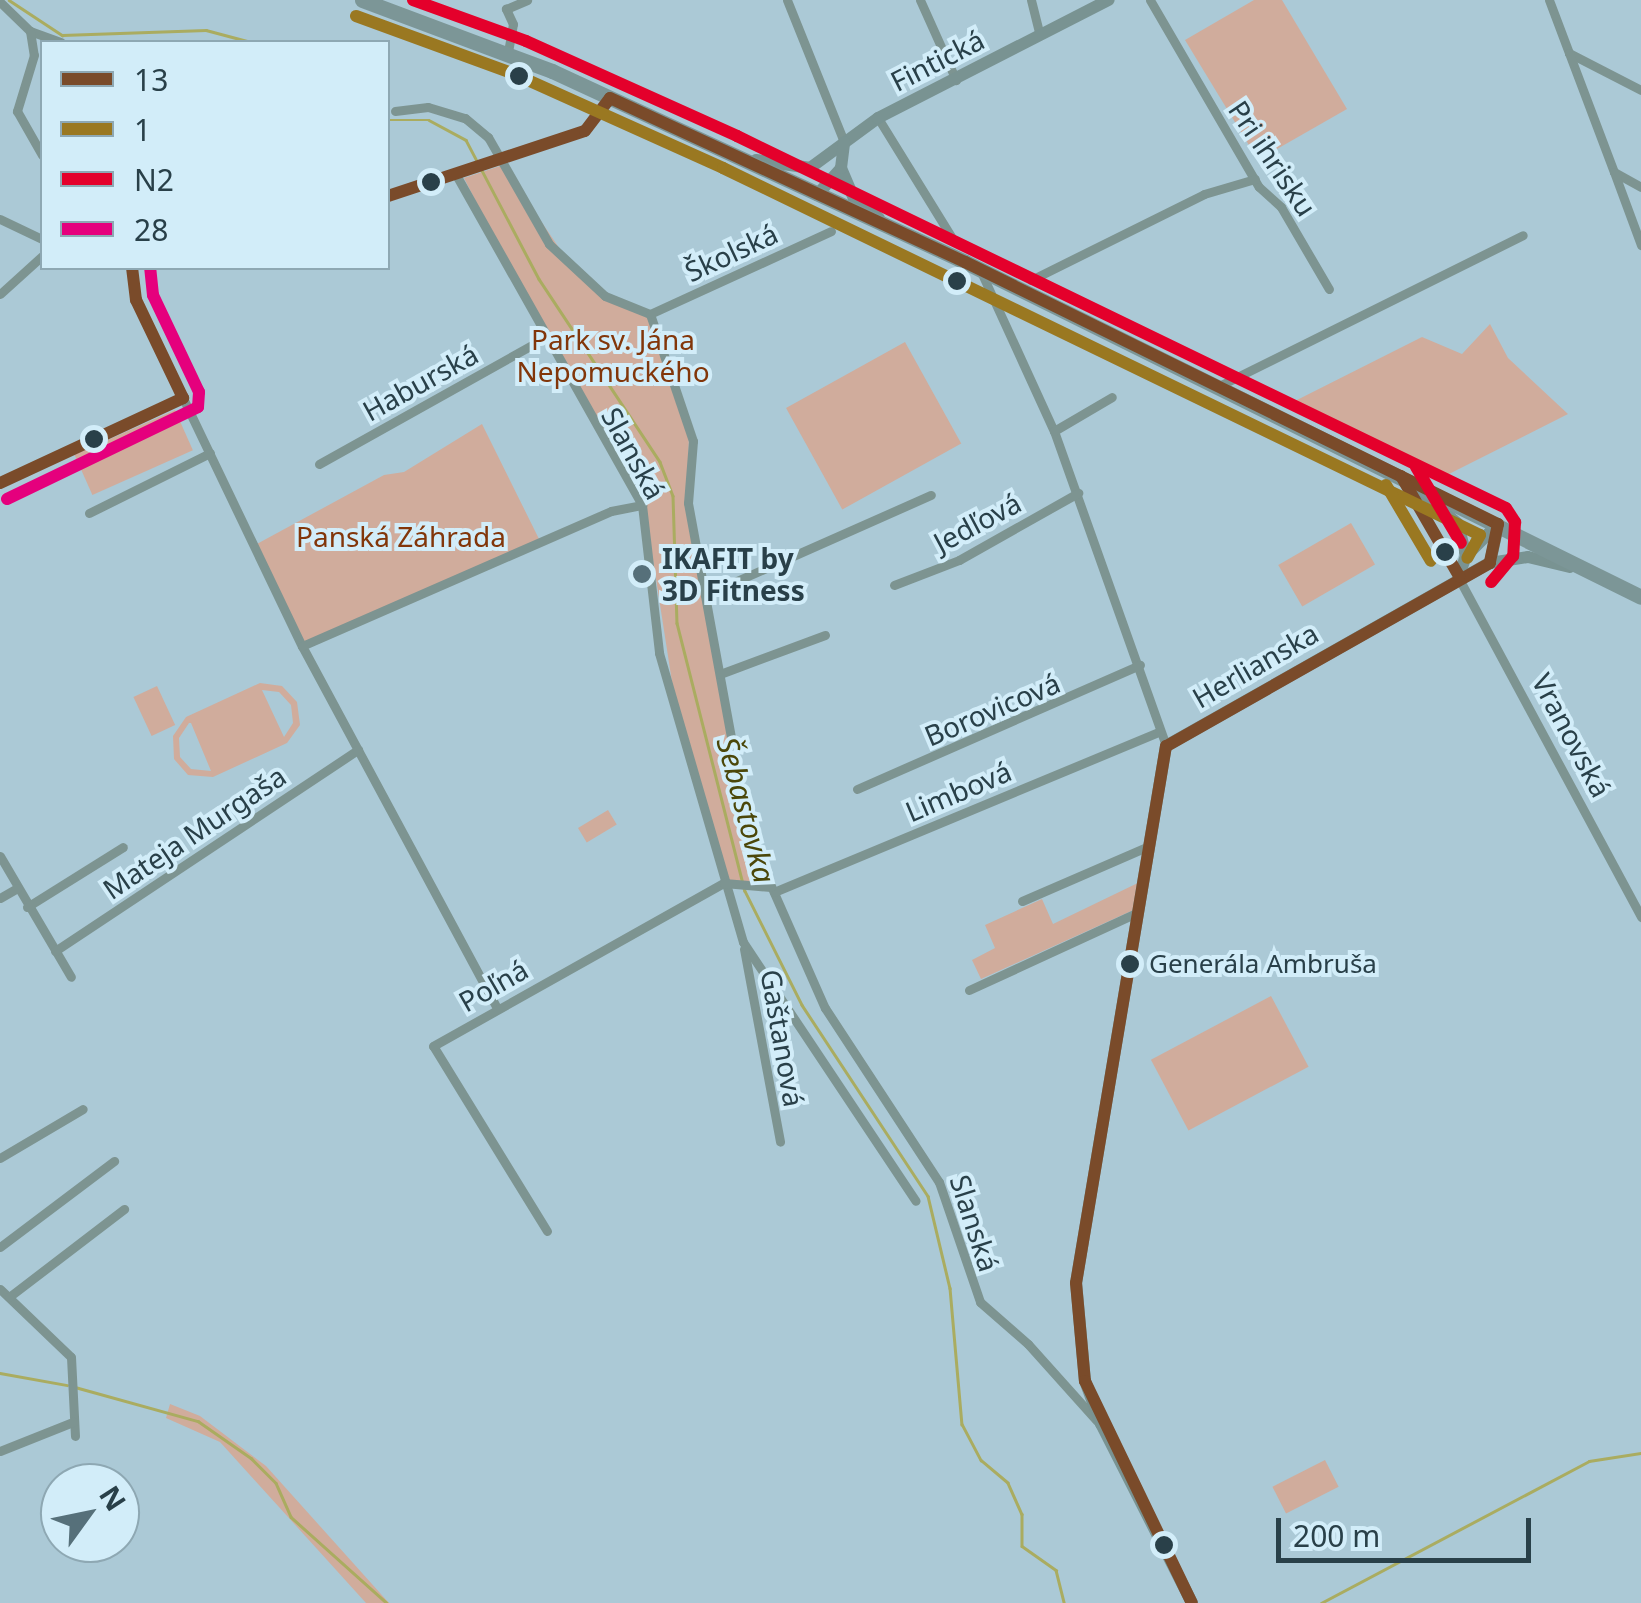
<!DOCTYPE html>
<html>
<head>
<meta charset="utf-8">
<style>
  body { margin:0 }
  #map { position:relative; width:1641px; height:1603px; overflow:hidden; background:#abc9d6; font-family:"Noto Sans",sans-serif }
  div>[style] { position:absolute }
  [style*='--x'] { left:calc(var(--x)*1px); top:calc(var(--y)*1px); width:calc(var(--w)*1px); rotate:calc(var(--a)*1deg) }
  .green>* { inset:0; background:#d0ac9c; transform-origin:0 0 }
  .stream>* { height:2.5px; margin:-1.25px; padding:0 1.25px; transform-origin:1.25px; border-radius:1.25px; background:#aaac60 }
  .street>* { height:9px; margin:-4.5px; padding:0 4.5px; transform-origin:4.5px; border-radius:4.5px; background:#7d9491 }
  .secondary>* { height:12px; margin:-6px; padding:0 6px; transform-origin:6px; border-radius:6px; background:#799392 }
  .primary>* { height:15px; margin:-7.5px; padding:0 7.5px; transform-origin:7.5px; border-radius:7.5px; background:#7c9697 }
  .bus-1>* { height:12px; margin:-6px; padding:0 6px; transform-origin:6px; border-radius:6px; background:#7a4b2a }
  .bus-2>* { height:12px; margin:-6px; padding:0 6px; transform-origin:6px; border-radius:6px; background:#9a7821 }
  .bus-3>* { height:12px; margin:-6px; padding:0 6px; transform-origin:6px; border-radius:6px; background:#e4002b }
  .bus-4>* { height:12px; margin:-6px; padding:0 6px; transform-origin:6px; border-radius:6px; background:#e5007d }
  .dots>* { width:28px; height:28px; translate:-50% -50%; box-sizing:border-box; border:5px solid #d2edf9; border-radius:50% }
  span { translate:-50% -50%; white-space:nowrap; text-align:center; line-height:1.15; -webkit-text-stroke:8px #d2edf9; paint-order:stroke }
  .bus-label { font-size:26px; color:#294049 }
  .left { translate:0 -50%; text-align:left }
  .street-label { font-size:28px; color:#294049 }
  .park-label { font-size:28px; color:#82360a }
  .poi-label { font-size:28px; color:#294049; font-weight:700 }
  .water-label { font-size:30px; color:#4b4709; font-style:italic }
  .legend { position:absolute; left:40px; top:40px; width:350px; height:230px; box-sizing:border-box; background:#d2edf9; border:2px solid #8ea8b3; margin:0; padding:12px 18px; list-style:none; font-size:30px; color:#294049 }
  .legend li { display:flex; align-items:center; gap:20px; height:50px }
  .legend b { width:50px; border:2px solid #8ea8b3 }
  .north { position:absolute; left:40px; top:1463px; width:100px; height:100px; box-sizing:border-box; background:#d2edf9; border:2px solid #8ea8b3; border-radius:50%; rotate:57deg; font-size:28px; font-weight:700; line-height:40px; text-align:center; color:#294049 }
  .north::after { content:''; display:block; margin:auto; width:35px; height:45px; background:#56707a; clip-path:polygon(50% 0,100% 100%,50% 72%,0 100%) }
  .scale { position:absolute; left:1276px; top:1518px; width:255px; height:45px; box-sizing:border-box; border:5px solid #294049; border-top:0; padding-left:12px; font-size:30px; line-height:35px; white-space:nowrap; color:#294049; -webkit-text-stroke:8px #d2edf9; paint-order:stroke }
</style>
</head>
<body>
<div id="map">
  <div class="green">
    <i style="clip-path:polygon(1254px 0,1282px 0,1347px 109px,1258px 160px,1185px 40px)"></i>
    <i style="clip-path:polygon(503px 165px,574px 270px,601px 292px,654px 314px,689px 423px,688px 503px,742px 794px,770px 885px,727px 884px,679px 727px,645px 508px,546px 341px,464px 178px)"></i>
    <i style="clip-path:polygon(1490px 324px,1508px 358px,1568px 414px,1439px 479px,1289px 404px,1422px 337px,1462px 354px)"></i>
    <i style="left:905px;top:342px;width:116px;height:136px;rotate:61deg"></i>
    <i style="left:175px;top:410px;width:44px;height:110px;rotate:66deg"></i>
    <i style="clip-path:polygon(482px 424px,541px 543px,302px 646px,255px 545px,384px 475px,404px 472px)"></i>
    <i style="left:1351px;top:523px;width:48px;height:84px;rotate:60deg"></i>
    <i style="clip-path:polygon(evenodd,260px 683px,282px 686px,297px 702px,300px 725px,287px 743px,213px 777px,188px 775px,174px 759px,173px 736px,186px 717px,260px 683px,262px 690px,279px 692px,291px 705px,293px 723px,284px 737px,262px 690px,260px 683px,189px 723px,191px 723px,211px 771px,191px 769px,180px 757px,179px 738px,189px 723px)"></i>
    <i style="left:157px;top:686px;width:43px;height:26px;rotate:65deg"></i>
    <i style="left:608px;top:810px;width:17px;height:35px;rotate:59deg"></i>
    <i style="clip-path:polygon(1144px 880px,1140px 907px,981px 979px,972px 960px,995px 948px,985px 925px,1042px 899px,1053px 924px)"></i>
    <i style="left:1271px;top:996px;width:80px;height:136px;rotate:62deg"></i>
    <i style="clip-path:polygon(170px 1404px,200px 1416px,266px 1466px,389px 1603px,366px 1603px,220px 1442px,166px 1418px)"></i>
    <i style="left:1325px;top:1460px;width:30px;height:59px;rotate:63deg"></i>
  </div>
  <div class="stream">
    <i style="--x:9;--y:0;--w:64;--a:33.4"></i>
    <i style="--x:62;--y:35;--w:144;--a:-2"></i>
    <i style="--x:206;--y:30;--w:47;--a:14.9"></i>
    <i style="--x:388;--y:120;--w:41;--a:0"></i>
    <i style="--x:429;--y:120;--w:42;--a:28.4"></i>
    <i style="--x:466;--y:140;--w:157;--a:62.3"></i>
    <i style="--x:539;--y:279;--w:219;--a:56.5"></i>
    <i style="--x:660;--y:462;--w:36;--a:69"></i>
    <i style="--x:673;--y:496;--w:127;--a:88.2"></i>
    <i style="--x:677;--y:623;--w:276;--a:75.8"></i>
    <i style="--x:745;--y:891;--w:127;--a:63.4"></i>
    <i style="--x:802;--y:1005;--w:229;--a:56.6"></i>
    <i style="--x:928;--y:1196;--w:95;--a:76.6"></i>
    <i style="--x:950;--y:1288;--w:137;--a:85"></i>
    <i style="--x:962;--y:1424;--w:41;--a:62.2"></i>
    <i style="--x:981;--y:1460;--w:35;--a:40"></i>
    <i style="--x:1008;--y:1483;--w:34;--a:66"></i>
    <i style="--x:1022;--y:1514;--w:32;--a:90"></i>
    <i style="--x:1022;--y:1546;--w:42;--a:35.2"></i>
    <i style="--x:1056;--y:1570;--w:34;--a:76"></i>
    <i style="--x:0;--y:1373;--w:68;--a:10.2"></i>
    <i style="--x:75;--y:1387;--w:128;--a:15.5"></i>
    <i style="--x:198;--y:1421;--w:65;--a:34.9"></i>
    <i style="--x:251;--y:1458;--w:35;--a:45"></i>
    <i style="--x:276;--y:1483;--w:37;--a:66"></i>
    <i style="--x:291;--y:1517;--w:129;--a:41.9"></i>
    <i style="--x:1321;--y:1603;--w:303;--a:-27.9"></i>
    <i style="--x:1589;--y:1461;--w:53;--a:-8.7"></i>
  </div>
  <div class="street">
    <i style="--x:787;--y:0;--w:153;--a:68.1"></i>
    <i style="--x:920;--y:0;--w:88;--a:65.8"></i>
    <i style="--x:1031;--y:0;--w:36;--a:76"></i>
    <i style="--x:1150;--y:0;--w:216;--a:59.8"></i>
    <i style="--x:1259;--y:187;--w:30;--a:42"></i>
    <i style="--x:1281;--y:207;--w:95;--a:59.7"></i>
    <i style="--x:1549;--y:0;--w:57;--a:69.3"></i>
    <i style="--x:1569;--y:53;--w:81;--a:27.2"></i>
    <i style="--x:0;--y:2;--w:42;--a:44"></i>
    <i style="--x:30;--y:31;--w:33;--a:20"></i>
    <i style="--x:30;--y:31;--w:24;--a:81"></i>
    <i style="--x:34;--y:55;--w:59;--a:106.9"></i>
    <i style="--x:17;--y:111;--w:51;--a:60.4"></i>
    <i style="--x:508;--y:52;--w:28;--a:-80"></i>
    <i style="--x:513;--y:24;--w:17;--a:-115"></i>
    <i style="--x:506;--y:9;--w:23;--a:-23"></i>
    <i style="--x:1569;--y:53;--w:127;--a:69.3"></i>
    <i style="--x:1614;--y:172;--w:31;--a:29"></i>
    <i style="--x:395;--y:111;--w:33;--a:-7"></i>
    <i style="--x:428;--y:107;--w:39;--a:17"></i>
    <i style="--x:465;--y:118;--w:30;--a:40"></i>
    <i style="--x:488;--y:137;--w:123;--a:60.3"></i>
    <i style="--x:549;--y:244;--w:76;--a:42.9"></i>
    <i style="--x:605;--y:296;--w:48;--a:21.8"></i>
    <i style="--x:650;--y:314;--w:134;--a:71.3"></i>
    <i style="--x:693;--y:441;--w:62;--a:94.6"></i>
    <i style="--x:688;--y:503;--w:339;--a:79.6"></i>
    <i style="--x:749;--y:836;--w:188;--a:66.2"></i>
    <i style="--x:825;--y:1008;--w:208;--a:56.8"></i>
    <i style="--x:939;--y:1182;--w:127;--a:71.1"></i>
    <i style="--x:980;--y:1302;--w:64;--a:41.2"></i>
    <i style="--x:1028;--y:1344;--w:103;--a:48.1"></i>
    <i style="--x:878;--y:118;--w:139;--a:58.3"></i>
    <i style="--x:491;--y:161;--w:99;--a:-17.7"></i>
    <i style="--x:585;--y:131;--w:41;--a:-52.9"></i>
    <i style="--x:1614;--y:172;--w:78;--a:69.7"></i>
    <i style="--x:455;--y:173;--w:381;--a:60.6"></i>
    <i style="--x:642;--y:505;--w:149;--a:83.4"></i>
    <i style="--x:659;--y:653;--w:301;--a:73.8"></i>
    <i style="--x:743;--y:942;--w:311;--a:56.3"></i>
    <i style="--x:388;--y:196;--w:87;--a:-18.9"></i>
    <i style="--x:0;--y:219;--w:47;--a:25.5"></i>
    <i style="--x:132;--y:268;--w:32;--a:83"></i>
    <i style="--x:136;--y:300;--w:384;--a:64.4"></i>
    <i style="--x:302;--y:646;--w:411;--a:61.7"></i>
    <i style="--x:982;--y:274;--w:173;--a:65.4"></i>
    <i style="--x:1054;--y:431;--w:334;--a:70.4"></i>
    <i style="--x:1031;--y:280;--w:193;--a:-26.4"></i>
    <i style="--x:1204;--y:194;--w:53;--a:-16.4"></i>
    <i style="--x:0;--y:294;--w:57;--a:-42.1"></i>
    <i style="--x:650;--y:314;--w:199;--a:-24.6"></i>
    <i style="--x:1219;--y:386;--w:339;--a:-26.4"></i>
    <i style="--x:1054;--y:431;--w:67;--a:-30.4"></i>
    <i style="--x:319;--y:464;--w:257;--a:-29.2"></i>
    <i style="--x:0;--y:483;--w:202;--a:-24.9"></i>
    <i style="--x:1408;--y:484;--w:492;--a:61.7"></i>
    <i style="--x:89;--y:513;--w:135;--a:-26.4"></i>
    <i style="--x:894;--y:585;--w:70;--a:-21"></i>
    <i style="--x:959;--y:560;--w:137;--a:-29.4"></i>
    <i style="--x:705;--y:595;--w:247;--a:-23.9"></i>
    <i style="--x:302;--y:646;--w:337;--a:-23.6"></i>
    <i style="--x:611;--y:511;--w:32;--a:-11"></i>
    <i style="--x:720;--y:674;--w:112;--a:-20.4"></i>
    <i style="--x:857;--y:789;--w:309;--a:-23.7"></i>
    <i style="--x:0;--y:856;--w:140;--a:59.6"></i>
    <i style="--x:774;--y:892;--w:418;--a:-22.6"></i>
    <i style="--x:0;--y:898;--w:20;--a:-30"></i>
    <i style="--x:1022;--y:901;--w:136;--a:-23.4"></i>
    <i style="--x:27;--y:907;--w:113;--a:-32"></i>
    <i style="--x:744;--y:949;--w:196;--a:79.4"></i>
    <i style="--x:55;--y:951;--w:364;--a:-33.6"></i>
    <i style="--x:969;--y:990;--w:182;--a:-24.7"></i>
    <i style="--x:0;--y:1158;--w:96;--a:-30.6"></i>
    <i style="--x:547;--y:1231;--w:217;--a:-121.6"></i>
    <i style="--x:433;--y:1046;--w:334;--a:-29.3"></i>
    <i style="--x:724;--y:883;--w:47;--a:4.9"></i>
    <i style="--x:0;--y:1247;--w:143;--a:-37"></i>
    <i style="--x:0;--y:1289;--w:98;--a:43.8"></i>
    <i style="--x:71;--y:1357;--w:79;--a:87.1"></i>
    <i style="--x:9;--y:1297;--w:145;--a:-37.4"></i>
    <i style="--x:0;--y:1451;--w:79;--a:-21.7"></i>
  </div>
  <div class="secondary">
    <i style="--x:756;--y:160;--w:55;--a:8.4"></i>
    <i style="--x:810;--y:168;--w:84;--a:-36.3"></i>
    <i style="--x:878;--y:118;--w:259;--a:-27.1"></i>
    <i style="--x:841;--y:168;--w:33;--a:67"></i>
    <i style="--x:854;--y:198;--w:32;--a:39"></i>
    <i style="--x:817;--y:195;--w:36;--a:-48"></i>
    <i style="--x:841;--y:168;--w:26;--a:-83"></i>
    <i style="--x:1425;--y:495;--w:44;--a:41.3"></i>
    <i style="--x:1458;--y:524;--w:33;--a:76"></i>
    <i style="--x:1490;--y:563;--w:38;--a:-9"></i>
    <i style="--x:1528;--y:557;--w:43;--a:13.4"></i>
    <i style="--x:1459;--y:576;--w:21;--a:-71"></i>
    <i style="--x:1466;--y:556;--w:45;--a:-45"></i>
    <i style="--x:1192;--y:1603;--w:201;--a:-116.9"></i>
    <i style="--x:1101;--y:1424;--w:46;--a:-110.4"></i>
    <i style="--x:1085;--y:1381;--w:98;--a:-95.2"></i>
    <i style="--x:1076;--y:1283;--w:544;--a:-80.49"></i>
    <i style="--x:1166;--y:746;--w:372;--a:-29.5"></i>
    <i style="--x:1490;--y:563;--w:40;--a:-78"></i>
  </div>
  <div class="primary">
    <i style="--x:362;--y:0;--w:203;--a:20.5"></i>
    <i style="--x:552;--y:71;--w:455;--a:24.8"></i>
    <i style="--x:965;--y:262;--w:754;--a:26.36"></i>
  </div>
  <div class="bus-1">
    <i style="--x:610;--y:98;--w:391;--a:24.8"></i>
    <i style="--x:965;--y:262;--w:594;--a:26.18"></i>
    <i style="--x:1498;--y:524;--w:40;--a:102"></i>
    <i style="--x:1490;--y:563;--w:372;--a:150.5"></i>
    <i style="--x:1166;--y:746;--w:544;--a:99.51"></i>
    <i style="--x:1076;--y:1283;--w:98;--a:84.8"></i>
    <i style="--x:1085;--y:1381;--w:246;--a:64.3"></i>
    <i style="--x:388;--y:196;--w:207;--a:-18.3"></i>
    <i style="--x:585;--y:131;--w:41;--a:-52.9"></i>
    <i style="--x:1401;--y:476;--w:116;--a:59.9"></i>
    <i style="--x:0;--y:483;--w:202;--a:-24.9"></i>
    <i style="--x:183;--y:398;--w:109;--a:-115.6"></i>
    <i style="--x:136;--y:300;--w:32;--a:-97"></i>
  </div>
  <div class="bus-2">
    <i style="--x:356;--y:16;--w:166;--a:20.1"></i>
    <i style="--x:512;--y:73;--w:231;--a:24.2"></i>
    <i style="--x:723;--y:168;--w:841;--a:25.86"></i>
    <i style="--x:1480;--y:535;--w:26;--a:119"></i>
    <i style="--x:1386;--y:485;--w:88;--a:59.4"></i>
  </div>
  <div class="bus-3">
    <i style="--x:413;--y:0;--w:120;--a:19.9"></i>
    <i style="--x:526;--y:41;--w:231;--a:24.2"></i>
    <i style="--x:737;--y:136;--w:854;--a:25.82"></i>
    <i style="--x:1506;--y:508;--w:17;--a:57"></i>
    <i style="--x:1515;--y:522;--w:34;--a:93"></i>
    <i style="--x:1513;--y:556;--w:34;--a:130"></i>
    <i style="--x:1416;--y:467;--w:88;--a:59.4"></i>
  </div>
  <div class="bus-4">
    <i style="--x:7;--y:499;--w:212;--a:-25.7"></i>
    <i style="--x:198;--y:407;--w:15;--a:-86"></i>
    <i style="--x:199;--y:392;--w:107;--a:-115.4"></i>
    <i style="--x:153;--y:295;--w:27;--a:-96"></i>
  </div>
  <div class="dots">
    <i style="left:519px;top:76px;background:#294049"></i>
    <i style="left:431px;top:182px;background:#294049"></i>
    <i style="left:957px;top:281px;background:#294049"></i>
    <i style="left:94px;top:439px;background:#294049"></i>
    <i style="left:1445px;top:552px;background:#294049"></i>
    <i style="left:642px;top:574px;background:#56707a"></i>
    <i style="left:1130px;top:964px;background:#294049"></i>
    <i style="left:1164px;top:1545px;background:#294049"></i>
  </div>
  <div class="bus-label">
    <span class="left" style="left:1149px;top:964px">Generála Ambruša</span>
  </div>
  <div class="street-label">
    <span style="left:937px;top:60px;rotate:-27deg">Fintická</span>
    <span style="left:1273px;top:158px;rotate:56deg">Pri ihrisku</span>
    <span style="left:731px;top:252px;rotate:-25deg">Školská</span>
    <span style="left:420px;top:382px;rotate:-29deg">Haburská</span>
    <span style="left:634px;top:453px;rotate:61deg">Slanská</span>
    <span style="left:977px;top:522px;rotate:-28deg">Jedľová</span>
    <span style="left:1255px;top:665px;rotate:-30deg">Herlianska</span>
    <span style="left:992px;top:709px;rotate:-23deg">Borovicová</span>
    <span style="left:1572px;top:735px;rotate:62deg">Vranovská</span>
    <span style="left:958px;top:791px;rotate:-23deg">Limbová</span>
    <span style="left:194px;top:832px;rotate:-34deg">Mateja Murgaša</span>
    <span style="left:493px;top:985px;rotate:-30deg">Poľná</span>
    <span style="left:783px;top:1038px;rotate:80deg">Gaštanová</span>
    <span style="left:975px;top:1223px;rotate:72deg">Slanská</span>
  </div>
  <div class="park-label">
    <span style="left:613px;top:355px">Park sv. Jána<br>Nepomuckého</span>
    <span style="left:401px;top:536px">Panská Záhrada</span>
  </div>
  <div class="poi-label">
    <span class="left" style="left:662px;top:574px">IKAFIT by<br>3D Fitness</span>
  </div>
  <div class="water-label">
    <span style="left:746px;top:810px;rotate:75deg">Šebastovka</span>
  </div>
  <ul class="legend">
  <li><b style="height:12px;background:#7a4b2a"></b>13</li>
  <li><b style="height:12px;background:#9a7821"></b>1</li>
  <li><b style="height:12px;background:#e4002b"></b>N2</li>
  <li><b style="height:12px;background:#e5007d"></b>28</li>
  </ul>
  <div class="north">N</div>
  <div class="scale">200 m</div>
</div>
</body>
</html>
